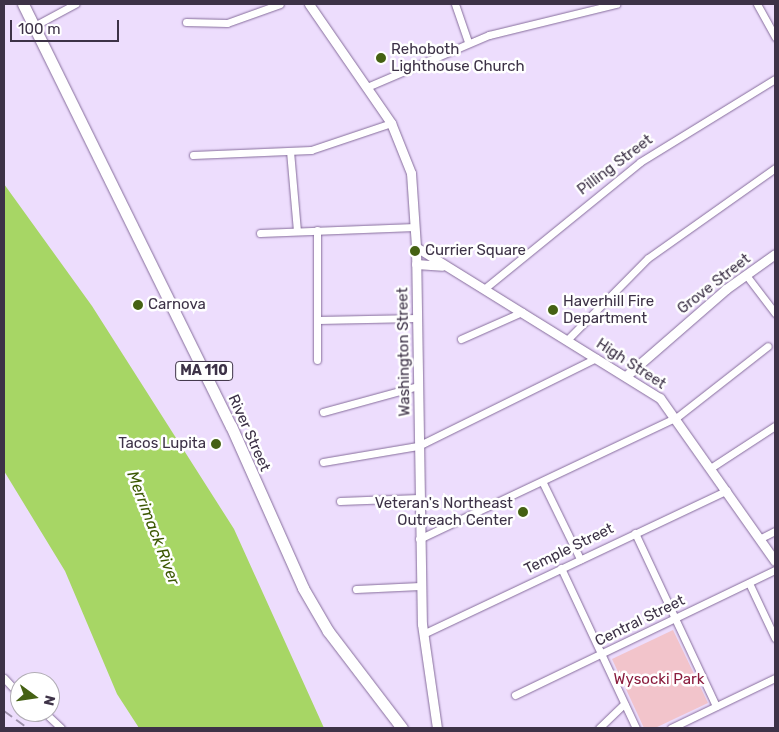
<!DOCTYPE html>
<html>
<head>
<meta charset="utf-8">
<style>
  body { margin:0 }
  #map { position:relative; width:779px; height:732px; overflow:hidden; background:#edddfd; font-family:Rubik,sans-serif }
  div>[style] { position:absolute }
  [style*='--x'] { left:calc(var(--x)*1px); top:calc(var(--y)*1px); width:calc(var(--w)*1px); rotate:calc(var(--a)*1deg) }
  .green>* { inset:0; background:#f2c4cb }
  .water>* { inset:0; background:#a7d665 }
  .roads { filter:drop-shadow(0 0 1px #866d9c) drop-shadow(0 0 1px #866d9c) }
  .minor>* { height:7px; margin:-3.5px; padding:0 3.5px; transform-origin:3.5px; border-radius:3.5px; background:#fff }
  .tertiary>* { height:9px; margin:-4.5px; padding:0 4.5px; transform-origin:4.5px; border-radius:4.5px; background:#fff }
  .primary>* { height:11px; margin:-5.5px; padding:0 5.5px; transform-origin:5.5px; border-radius:5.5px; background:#fff }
  .rail>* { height:2px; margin-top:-1px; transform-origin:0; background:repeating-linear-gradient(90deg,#9d90ab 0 10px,transparent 0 15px) }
  .dots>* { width:14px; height:14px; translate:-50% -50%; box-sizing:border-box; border:2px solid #fff; border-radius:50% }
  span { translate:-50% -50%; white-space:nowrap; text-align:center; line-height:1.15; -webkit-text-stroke:5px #fff; paint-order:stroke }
  .shield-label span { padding:1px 4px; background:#fff; border:1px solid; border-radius:4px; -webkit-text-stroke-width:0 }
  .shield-label { font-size:14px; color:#3d3247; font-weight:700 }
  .poi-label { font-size:15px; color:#3d3247 }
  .left { translate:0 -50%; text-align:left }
  .right { translate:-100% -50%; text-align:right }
  .street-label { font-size:15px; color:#3d3247 }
  .park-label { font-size:15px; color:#8b1e3f }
  .water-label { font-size:16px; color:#3c5803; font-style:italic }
  .frame { position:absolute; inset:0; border:5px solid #3d3247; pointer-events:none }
  .north { position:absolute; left:10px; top:672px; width:50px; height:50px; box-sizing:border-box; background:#fff; border:1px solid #b1adb5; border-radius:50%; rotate:104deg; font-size:14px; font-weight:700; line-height:20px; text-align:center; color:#3d3247 }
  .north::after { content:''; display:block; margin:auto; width:18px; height:22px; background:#456113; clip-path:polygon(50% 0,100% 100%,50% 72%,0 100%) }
  .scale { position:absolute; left:10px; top:20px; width:109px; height:22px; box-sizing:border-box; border:2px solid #3d3247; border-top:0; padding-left:6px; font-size:15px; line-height:18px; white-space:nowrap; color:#3d3247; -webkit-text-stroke:4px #fff; paint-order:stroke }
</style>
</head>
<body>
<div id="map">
  <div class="green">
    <i style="clip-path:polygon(673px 630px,708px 703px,655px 728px,644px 728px,612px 659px)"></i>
  </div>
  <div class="water">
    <i style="clip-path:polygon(4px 184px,92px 306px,234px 529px,324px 728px,139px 728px,117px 694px,65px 571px,4px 471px)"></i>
  </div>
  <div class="roads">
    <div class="minor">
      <i style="--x:455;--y:4;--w:39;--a:71"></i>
      <i style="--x:757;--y:4;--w:38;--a:61"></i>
      <i style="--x:186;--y:22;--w:41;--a:1.4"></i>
      <i style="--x:227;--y:23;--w:56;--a:-19.7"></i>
      <i style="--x:34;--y:26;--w:47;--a:-28.2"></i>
      <i style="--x:367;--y:87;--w:133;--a:-23.1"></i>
      <i style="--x:489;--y:35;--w:131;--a:-13.7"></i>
      <i style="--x:290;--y:151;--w:80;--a:85"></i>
      <i style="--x:193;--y:155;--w:118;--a:-2.4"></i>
      <i style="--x:311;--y:150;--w:84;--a:-18.6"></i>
      <i style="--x:260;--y:233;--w:155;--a:-2.2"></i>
      <i style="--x:746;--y:275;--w:48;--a:52.7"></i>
      <i style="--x:484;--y:289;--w:201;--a:-39.1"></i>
      <i style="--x:640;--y:162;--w:158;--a:-31.6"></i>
      <i style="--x:318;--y:320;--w:99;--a:-1.2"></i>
      <i style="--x:461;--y:339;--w:67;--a:-23.9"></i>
      <i style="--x:567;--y:340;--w:115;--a:-45.4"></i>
      <i style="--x:648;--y:258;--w:156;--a:-35.3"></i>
      <i style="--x:317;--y:360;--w:130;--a:-90"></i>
      <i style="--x:323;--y:412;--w:98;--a:-15.3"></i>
      <i style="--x:323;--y:462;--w:96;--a:-9.6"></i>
      <i style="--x:418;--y:446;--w:199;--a:-26.3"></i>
      <i style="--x:712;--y:467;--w:75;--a:-33.1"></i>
      <i style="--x:543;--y:483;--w:85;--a:64"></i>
      <i style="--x:340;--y:501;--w:79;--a:-2.2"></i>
      <i style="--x:635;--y:533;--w:191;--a:64.9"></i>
      <i style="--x:419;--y:539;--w:285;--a:-25.3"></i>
      <i style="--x:677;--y:417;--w:115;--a:-38"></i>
      <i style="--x:759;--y:539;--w:18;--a:-27"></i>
      <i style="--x:561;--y:568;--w:177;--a:64.9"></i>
      <i style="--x:749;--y:583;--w:61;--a:64.7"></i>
      <i style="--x:356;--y:589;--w:64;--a:-2.7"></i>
      <i style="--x:423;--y:634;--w:336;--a:-25.3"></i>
      <i style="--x:4;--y:678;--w:23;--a:47"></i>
      <i style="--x:515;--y:695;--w:288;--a:-25.7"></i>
      <i style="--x:44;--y:712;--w:23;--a:43"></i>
      <i style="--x:599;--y:728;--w:35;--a:-44"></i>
      <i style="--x:671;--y:728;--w:115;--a:-25.7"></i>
    </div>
    <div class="tertiary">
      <i style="--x:309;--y:4;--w:145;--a:55.4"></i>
      <i style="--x:391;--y:123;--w:54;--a:68.2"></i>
      <i style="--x:411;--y:173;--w:74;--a:86.1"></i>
      <i style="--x:416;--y:247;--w:377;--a:89.1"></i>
      <i style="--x:422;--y:624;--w:105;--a:81.8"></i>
      <i style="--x:416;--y:247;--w:287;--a:31.8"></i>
      <i style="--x:660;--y:398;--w:199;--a:54.8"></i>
      <i style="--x:416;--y:264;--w:26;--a:4"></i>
      <i style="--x:626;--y:376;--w:133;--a:-41"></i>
      <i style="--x:726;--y:289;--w:60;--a:-35.5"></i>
    </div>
    <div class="primary">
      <i style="--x:23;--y:4;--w:470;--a:63.8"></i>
      <i style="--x:231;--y:426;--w:177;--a:66"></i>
      <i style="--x:303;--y:588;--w:50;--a:59.8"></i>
      <i style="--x:328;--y:631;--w:122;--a:52.7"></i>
    </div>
  </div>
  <div class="rail">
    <i style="--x:4;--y:711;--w:29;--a:36"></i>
  </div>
  <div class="dots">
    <i style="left:381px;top:58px;background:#456113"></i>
    <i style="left:415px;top:251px;background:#456113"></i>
    <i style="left:138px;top:305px;background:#456113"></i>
    <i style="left:553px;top:310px;background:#456113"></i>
    <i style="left:216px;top:444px;background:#456113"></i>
    <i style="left:523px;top:512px;background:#456113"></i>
  </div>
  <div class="shield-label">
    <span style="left:204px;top:371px">MA 110</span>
  </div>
  <div class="poi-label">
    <span class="left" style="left:391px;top:58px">Rehoboth<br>Lighthouse Church</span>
    <span class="left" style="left:425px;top:251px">Currier Square</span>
    <span class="left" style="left:563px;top:310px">Haverhill Fire<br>Department</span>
    <span class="left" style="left:148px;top:305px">Carnova</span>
    <span class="right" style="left:206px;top:444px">Tacos Lupita</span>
    <span class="right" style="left:513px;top:512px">Veteran's Northeast<br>Outreach Center</span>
  </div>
  <div class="street-label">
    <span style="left:615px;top:165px;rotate:-37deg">Pilling Street</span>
    <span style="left:714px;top:284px;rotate:-38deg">Grove Street</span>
    <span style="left:404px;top:352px;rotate:-91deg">Washington Street</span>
    <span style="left:631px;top:364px;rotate:33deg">High Street</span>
    <span style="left:249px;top:433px;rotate:66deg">River Street</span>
    <span style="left:569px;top:549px;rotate:-26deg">Temple Street</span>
    <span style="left:640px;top:621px;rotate:-26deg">Central Street</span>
  </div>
  <div class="park-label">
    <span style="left:659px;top:680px">Wysocki Park</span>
  </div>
  <div class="water-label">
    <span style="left:153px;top:528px;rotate:69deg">Merrimack River</span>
  </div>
  <div class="frame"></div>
  <div class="north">N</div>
  <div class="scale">100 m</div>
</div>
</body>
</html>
